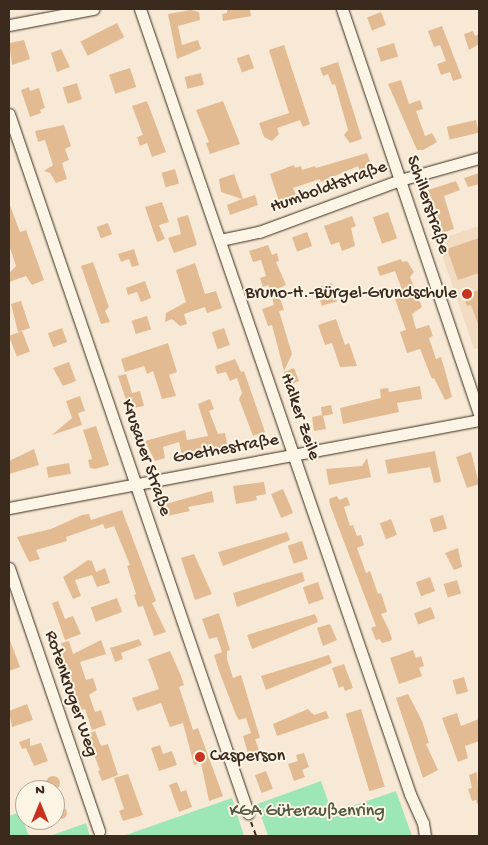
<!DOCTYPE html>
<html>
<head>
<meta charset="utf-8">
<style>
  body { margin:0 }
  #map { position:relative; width:488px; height:845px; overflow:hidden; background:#f7e9d5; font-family:"Gochi Hand",sans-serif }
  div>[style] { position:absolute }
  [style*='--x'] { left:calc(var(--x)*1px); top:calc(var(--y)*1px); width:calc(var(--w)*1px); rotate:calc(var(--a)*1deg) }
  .built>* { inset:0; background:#f1dbc1 }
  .green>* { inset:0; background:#9de7b6 }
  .building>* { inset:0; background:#e3bb93; transform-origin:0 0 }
  .round { border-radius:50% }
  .path>* { height:2px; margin-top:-1px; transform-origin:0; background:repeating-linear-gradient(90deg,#3b2a1e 0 5px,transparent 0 9px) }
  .roads { filter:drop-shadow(0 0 1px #3b2a1e) drop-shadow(0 0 1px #3b2a1e) }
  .minor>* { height:11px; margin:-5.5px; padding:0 5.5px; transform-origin:5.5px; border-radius:5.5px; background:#fcf5e5 }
  .dots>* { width:14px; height:14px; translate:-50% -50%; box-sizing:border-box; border:2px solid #fcf5e5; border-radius:50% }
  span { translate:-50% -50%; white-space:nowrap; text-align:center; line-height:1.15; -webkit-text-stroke:4px #fcf5e5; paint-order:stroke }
  .street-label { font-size:18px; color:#3b2a1e }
  .poi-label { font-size:18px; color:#3b2a1e }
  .right { translate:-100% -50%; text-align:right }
  .left { translate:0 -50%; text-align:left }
  .park-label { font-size:18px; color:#545944 }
  .frame { position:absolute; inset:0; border:10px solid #3b2a1e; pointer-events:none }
  .north { position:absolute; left:15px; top:780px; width:50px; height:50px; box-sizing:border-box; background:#fcf5e5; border:1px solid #afa495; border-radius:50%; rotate:0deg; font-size:14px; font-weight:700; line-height:20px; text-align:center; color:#3b2a1e }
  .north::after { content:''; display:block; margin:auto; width:18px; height:22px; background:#c8321e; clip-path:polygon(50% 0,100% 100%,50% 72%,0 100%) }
</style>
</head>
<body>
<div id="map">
  <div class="built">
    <i style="clip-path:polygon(479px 226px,479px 348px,474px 349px,437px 240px)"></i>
  </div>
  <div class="green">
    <i style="clip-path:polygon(321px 781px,332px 813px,396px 791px,412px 836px,268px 836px,257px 804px)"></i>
    <i style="clip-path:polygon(232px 798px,244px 836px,123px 836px)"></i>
    <i style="clip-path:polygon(20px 812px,29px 836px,9px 836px,9px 816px)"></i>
    <i style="clip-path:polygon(86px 823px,90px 836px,50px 836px)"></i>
  </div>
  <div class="building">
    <i style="clip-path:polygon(227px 9px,250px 9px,251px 16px,223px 21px,222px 14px,227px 13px)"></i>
    <i style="clip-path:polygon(191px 10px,199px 12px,200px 20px,178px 26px,182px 45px,198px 40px,201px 49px,177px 59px,168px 14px)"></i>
    <i style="left:381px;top:12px;width:14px;height:15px;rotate:69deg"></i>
    <i style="left:117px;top:23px;width:16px;height:41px;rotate:63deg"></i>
    <i style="clip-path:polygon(442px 26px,462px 78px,453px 81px,450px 72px,441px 75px,437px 64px,446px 61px,440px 45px,434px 47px,428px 31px)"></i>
    <i style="clip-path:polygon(473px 31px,475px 36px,479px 34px,479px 44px,469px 50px,464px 34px)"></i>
    <i style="clip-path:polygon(24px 40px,30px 59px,12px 65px,9px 43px)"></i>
    <i style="left:394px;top:43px;width:14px;height:18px;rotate:73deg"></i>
    <i style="clip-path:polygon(284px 45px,310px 124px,303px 127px,300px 120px,277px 128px,279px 134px,272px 141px,264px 137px,259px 123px,289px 113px,269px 50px)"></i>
    <i style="clip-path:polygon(61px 49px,70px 67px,57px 72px,51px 53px)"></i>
    <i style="left:249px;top:54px;width:15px;height:13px;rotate:70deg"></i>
    <i style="clip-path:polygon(338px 62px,362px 139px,350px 143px,344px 135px,348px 130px,335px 84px,332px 85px,328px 74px,323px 76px,320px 68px)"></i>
    <i style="left:130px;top:68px;width:20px;height:22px;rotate:72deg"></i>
    <i style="left:201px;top:73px;width:12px;height:17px;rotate:76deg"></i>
    <i style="clip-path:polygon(401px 80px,409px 104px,420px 100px,423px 109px,416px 111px,425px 136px,432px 133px,437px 142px,423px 150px,417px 150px,388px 84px)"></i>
    <i style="left:77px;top:83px;width:17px;height:15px;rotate:73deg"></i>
    <i style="clip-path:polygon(29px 87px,30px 91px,39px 88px,45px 108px,40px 110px,41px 113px,30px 117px,21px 90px)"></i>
    <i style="clip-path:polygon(147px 101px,166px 152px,152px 157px,147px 143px,140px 146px,137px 137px,143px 135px,132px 106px)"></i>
    <i style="clip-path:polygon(223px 101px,240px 144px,210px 154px,206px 143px,209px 142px,196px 110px)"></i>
    <i style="left:476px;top:120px;width:13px;height:30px;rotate:77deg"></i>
    <i style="clip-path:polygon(64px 125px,71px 146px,65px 149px,69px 160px,62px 163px,67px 179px,56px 183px,50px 173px,44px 171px,53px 165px,45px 140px,38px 142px,35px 131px)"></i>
    <i style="clip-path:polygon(367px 153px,372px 167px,360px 172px,358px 166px,321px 182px,320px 179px,293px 188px,296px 195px,279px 201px,270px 174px,294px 165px,295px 168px,301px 166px,302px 170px,315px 166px,316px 168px)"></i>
    <i style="left:175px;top:169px;width:15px;height:14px;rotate:74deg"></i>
    <i style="clip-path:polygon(479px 173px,479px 184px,468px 187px,464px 178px)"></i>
    <i style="clip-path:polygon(234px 174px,243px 199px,255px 195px,258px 205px,230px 215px,227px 205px,242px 199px,221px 192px,219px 179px)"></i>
    <i style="clip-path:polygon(456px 181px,460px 190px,444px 196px,454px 229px,439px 234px,435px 221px,439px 220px,428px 190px)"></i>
    <i style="clip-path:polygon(162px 202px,169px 222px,159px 225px,165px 239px,157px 242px,145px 207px)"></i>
    <i style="clip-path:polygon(9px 203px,20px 232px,26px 230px,44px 280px,32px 285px,26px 276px,9px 282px,9px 273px,16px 266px,9px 245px)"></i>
    <i style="left:388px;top:212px;width:28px;height:16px;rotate:71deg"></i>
    <i style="clip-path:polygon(188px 215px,197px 245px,174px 253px,168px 238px,181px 234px,177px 218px)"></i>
    <i style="clip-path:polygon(352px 216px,356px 226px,351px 228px,355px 246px,342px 251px,339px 242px,331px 245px,324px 226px)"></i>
    <i style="left:108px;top:223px;width:12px;height:12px;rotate:70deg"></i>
    <i style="left:307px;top:232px;width:15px;height:16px;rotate:70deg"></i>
    <i style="clip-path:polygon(479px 238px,479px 273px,458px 280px,447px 249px)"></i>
    <i style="clip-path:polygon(268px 245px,272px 255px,277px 253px,279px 261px,276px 262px,286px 285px,277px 289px,284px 310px,279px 311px,292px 354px,284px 371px,272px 325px,268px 326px,262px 309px,274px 305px,270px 289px,268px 285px,263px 287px,260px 278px,266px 276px,261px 260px,253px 262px,249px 251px)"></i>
    <i style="clip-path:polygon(134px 249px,139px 265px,132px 267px,129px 259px,121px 262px,118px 254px)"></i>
    <i style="clip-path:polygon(401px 259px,402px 262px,407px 261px,414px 272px,410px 277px,422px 307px,412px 314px,416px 329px,429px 325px,433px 336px,429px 338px,436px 359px,441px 357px,446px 374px,452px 397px,445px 400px,434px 378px,432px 379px,420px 349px,407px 353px,400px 332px,406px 330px,395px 299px,404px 295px,395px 271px,380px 276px,377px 267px)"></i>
    <i style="clip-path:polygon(93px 262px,109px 307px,105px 311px,110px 322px,101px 324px,81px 266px)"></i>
    <i style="clip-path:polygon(195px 263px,205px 294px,216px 291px,222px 308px,207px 313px,205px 307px,184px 314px,187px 324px,180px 326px,172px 319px,165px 322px,166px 313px,186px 302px,176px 270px)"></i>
    <i style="clip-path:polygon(145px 281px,151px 298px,141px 302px,137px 292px,128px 295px,126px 288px)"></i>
    <i style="left:332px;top:283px;width:19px;height:16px;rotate:74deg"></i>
    <i style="clip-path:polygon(479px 290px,479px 324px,478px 324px,471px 305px,467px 306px,463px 295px)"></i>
    <i style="clip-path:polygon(21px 301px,30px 328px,18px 332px,11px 304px)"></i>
    <i style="left:147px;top:316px;width:14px;height:16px;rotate:73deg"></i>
    <i style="clip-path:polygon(336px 319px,345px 345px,349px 343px,357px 366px,340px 367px,332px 343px,325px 345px,318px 325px)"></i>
    <i style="left:62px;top:328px;width:15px;height:15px;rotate:70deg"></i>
    <i style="left:224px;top:328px;width:18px;height:13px;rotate:71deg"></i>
    <i style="left:22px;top:331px;width:22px;height:14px;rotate:69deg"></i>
    <i style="clip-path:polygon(168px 343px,177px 372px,169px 375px,176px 396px,162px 399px,153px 371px,147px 374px,144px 366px,125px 372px,121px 359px)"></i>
    <i style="clip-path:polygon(235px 359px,241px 372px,244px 371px,265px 432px,253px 436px,239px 399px,242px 393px,237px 378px,230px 381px,226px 372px,217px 374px,215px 366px)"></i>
    <i style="clip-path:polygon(69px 362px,76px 381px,63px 386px,53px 368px)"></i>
    <i style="left:294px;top:368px;width:14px;height:11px;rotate:69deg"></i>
    <i style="clip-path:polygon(126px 374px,132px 393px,140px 391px,144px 406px,129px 409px,118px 376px)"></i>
    <i style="clip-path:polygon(420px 386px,422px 399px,397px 403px,399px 412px,343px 424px,340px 408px,381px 398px,380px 389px,388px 388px,389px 392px)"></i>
    <i style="clip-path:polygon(80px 396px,85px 411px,78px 413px,82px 425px,52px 435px,72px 418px,66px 401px)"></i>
    <i style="clip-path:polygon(210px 399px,214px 409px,209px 411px,218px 434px,225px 433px,228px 448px,213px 450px,213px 446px,182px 456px,179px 442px,163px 447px,165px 458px,155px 461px,145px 441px,185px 430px,187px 440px,208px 436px,198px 404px)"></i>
    <i style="clip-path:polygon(331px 405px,333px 414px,323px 416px,326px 429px,314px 431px,312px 417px,322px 415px,321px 407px)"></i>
    <i style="clip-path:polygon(96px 426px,109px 465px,95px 469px,90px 468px,88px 460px,92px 459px,91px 455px,83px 430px)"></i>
    <i style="clip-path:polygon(34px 449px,39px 465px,9px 474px,9px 461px)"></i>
    <i style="clip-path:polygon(435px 451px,441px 482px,434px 483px,430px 467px,388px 474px,385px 460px)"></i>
    <i style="clip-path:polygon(471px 452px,479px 484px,467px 488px,456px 457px)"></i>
    <i style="clip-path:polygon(367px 458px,371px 477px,329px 485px,326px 469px,362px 466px)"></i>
    <i style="left:69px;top:463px;width:11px;height:23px;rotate:80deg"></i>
    <i style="clip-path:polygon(264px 482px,266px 494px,256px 496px,257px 500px,236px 504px,233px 486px)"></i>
    <i style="left:283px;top:489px;width:26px;height:13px;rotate:67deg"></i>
    <i style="clip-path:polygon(212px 491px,214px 502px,188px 507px,190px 511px,167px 516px,166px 504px)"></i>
    <i style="clip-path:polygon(337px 496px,339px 500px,347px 497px,350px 505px,344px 507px,350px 526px,353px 525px,357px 536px,361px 535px,364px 545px,357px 548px,366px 573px,370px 571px,378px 594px,381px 593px,387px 612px,381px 614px,389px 630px,392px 639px,390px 641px,382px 643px,380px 639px,376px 640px,371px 628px,376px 626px,330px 505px,329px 499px)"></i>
    <i style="clip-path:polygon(122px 510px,156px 601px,152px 603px,166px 632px,154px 636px,143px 606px,138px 607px,134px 595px,136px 594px,127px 566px,130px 565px,114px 526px,105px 529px,103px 524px,66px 537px,67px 541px,36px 550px,40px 559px,29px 562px,17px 537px,51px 529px,82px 515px,89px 514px,91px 520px)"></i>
    <i style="left:443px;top:515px;width:14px;height:14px;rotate:73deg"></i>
    <i style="left:391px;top:519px;width:17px;height:12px;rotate:69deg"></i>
    <i style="clip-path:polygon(287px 532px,290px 540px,223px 566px,218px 552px)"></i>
    <i style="left:302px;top:541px;width:19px;height:15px;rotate:72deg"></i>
    <i style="clip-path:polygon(458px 548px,462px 567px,454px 570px,445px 553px)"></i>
    <i style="clip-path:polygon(194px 554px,212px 594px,195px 600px,181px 558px)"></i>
    <i style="clip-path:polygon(88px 560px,92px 561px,96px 572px,105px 568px,110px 583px,97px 587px,92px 575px,75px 580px,81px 596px,73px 599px,63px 577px)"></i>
    <i style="clip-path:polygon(302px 572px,305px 581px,237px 607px,233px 593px)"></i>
    <i style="left:430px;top:577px;width:15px;height:15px;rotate:70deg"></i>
    <i style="left:457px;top:580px;width:14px;height:14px;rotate:73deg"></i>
    <i style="left:318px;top:582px;width:18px;height:16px;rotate:71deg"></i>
    <i style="left:117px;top:598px;width:15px;height:28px;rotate:70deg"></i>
    <i style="clip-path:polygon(58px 601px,65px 619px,73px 616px,81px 634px,65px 640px,52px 603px)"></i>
    <i style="left:431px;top:607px;width:12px;height:18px;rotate:70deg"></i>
    <i style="clip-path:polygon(219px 613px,230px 650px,227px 651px,227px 659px,233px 678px,241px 675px,260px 738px,255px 739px,260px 753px,249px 757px,243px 736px,251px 733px,246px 718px,239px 720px,236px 715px,219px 671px,214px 655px,222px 652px,217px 637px,209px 639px,202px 619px)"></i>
    <i style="clip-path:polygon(315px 614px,318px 622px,252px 649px,247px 635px)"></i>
    <i style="clip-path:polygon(330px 624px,337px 640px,323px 646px,317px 628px)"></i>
    <i style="clip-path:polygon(9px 638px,20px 667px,9px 671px)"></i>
    <i style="clip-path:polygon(139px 639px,142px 645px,121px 653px,123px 659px,115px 662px,110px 648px)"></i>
    <i style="clip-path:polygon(101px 640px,106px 654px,80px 662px,86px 680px,93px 678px,97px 690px,89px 695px,95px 712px,101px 710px,106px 725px,92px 730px,85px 709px,81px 710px,66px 665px,62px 667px,59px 655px,64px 653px,61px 643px,69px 641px,73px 654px)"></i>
    <i style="clip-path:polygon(413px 650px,416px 658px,421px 656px,424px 666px,419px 668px,422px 676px,399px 684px,390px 658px)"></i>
    <i style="clip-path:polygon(170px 651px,181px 676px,184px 685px,179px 687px,193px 730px,198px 728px,223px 796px,209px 801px,201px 763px,194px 765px,183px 723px,170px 727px,161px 703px,137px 711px,132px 698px,159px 689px,148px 659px)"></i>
    <i style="clip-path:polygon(329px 655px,332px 663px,266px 690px,261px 676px)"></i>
    <i style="clip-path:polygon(344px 664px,353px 688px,345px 691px,343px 686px,339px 688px,332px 668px)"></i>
    <i style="left:464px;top:677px;width:15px;height:12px;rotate:74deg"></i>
    <i style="clip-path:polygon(408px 694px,422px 721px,429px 743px,426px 744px,438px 770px,423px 778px,396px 698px)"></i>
    <i style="clip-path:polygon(27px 704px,33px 720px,12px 727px,9px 711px)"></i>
    <i style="clip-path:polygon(308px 709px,314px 715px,326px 711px,329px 718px,277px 736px,273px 724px)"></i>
    <i style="left:361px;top:709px;width:81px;height:16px;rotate:73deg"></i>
    <i style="clip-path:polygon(457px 713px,461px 726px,479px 719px,479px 741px,465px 746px,468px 758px,458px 762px,442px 718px)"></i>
    <i style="clip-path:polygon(95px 731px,101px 746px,108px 744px,118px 775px,102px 781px,98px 771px,100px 770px,86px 735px)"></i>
    <i style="clip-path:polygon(30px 738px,30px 746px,41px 743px,48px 761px,34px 766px,26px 748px,22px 749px,19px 742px)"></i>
    <i style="clip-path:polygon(160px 745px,163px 754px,172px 751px,177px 765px,159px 771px,151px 748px)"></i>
    <i style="clip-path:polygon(304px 753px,309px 767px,302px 770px,305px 777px,294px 781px,288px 764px,298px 761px,296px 755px)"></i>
    <i style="left:266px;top:771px;width:19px;height:12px;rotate:69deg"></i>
    <i style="clip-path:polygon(477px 772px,479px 803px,477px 804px,476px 800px,472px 801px,468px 789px,472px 788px,469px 775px)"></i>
    <i style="clip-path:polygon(128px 774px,143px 815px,123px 821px,119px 811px,124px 809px,114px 778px)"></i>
    <i class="round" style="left:46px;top:776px;width:14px;height:14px"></i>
    <i style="clip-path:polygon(177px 782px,181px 792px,186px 790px,192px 807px,179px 812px,169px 785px)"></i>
    <i class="round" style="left:55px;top:807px;width:12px;height:12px"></i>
  </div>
  <div class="path">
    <i style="--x:251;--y:822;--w:15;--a:70"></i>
  </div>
  <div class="roads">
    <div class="minor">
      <i style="--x:140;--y:9;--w:830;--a:71.02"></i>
      <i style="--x:410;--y:794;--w:32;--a:66"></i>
      <i style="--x:423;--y:823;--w:13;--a:81"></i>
      <i style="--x:342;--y:9;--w:427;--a:71.3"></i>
      <i style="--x:9;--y:25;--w:86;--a:-10.8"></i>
      <i style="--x:9;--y:114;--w:739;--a:71.12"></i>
      <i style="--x:220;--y:240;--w:40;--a:-12"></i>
      <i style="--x:259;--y:232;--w:150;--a:-20.2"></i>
      <i style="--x:400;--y:180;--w:82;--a:-15.6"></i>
      <i style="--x:9;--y:508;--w:478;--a:-10.6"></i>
      <i style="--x:9;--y:568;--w:278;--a:71.1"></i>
    </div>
  </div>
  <div class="dots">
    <i style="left:467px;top:294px;background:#c8321e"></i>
    <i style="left:200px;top:757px;background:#c8321e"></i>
  </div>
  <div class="street-label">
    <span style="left:329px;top:188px;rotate:-20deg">Humboldtstraße</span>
    <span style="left:427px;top:205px;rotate:71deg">Schillerstraße</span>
    <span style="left:299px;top:417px;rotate:71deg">Halker Zeile</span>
    <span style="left:226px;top:450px;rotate:-10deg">Goethestraße</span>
    <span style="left:145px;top:458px;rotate:71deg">Krusauer Straße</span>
    <span style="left:70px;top:694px;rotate:71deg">Rotenkruger Weg</span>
  </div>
  <div class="poi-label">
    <span class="right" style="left:457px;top:294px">Bruno-H.-Bürgel-Grundschule</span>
    <span class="left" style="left:210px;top:757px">Casperson</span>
  </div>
  <div class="park-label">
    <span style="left:307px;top:812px">KGA Güteraußenring</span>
  </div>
  <div class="frame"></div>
  <div class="north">N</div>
</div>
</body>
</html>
